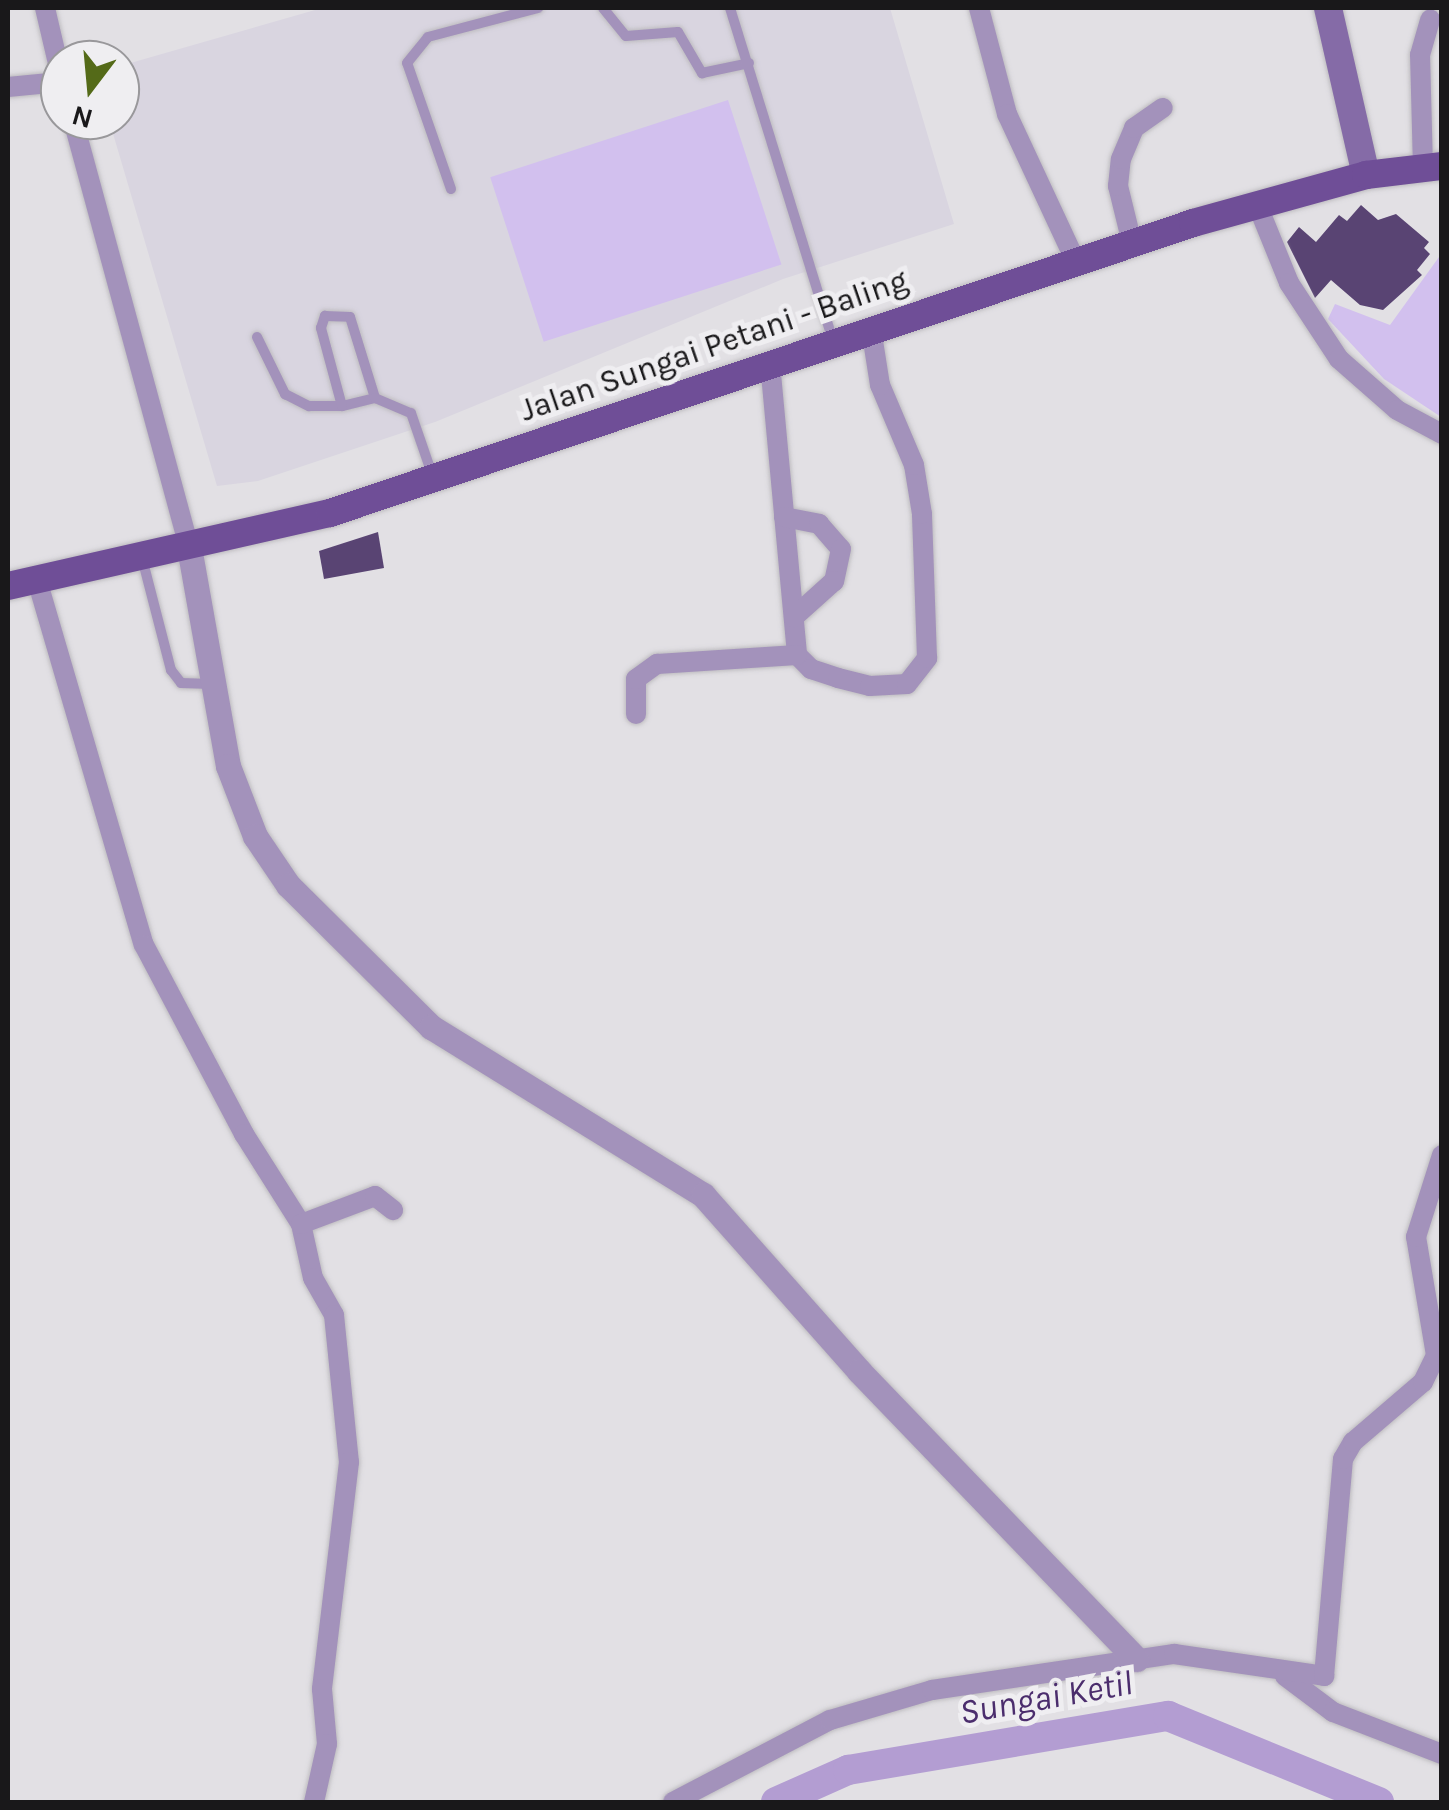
<!DOCTYPE html>
<html>
<head>
<meta charset="utf-8">
<style>
  body { margin:0 }
  #map { position:relative; width:1449px; height:1810px; overflow:hidden; background:#e2e0e4; font-family:Karla,sans-serif }
  div>[style] { position:absolute }
  [style*='--x'] { left:calc(var(--x)*1px); top:calc(var(--y)*1px); width:calc(var(--w)*1px); rotate:calc(var(--a)*1deg) }
  .built>* { inset:0; background:#d9d5e0 }
  .green>* { inset:0; background:#d2c0ee; transform-origin:0 0 }
  .river>* { height:30px; margin:-15px; padding:0 15px; transform-origin:15px; border-radius:15px; background:#b39dd2 }
  .building>* { inset:0; background:#594473 }
  .roads { filter:drop-shadow(0 0 2px #bebcc0) drop-shadow(0 0 2px #bebcc0) }
  .service>* { height:10px; margin:-5px; padding:0 5px; transform-origin:5px; border-radius:5px; background:#a392bb }
  .minor>* { height:20px; margin:-10px; padding:0 10px; transform-origin:10px; border-radius:10px; background:#a392bb }
  .tertiary>* { height:25px; margin:-12.5px; padding:0 12.5px; transform-origin:12.5px; border-radius:12.5px; background:#a392bb }
  .secondary>* { height:28px; margin:-14px; padding:0 14px; transform-origin:14px; border-radius:14px; background:#856ba7 }
  .primary>* { height:28px; margin:-14px; padding:0 14px; transform-origin:14px; border-radius:14px; background:#6f4e97 }
  span { translate:-50% -50%; white-space:nowrap; text-align:center; line-height:1.15; -webkit-text-stroke:10px #efeef1; paint-order:stroke }
  .street-label { font-size:32px; color:#19181a }
  .water-label { font-size:35px; color:#4b2d6d; font-style:italic }
  .frame { position:absolute; inset:0; border:10px solid #19181a; pointer-events:none }
  .north { position:absolute; left:40px; top:40px; width:100px; height:100px; box-sizing:border-box; background:#efeef1; border:2px solid #99989b; border-radius:50%; rotate:196deg; font-size:28px; font-weight:700; line-height:40px; text-align:center; color:#19181a }
  .north::after { content:''; display:block; margin:auto; width:35px; height:45px; background:#546a18; clip-path:polygon(50% 0,100% 100%,50% 72%,0 100%) }
</style>
</head>
<body>
<div id="map">
  <div class="built">
    <i style="clip-path:polygon(322px 8px,890px 8px,954px 224px,783px 279px,435px 422px,258px 481px,217px 486px,109px 120px,120px 120px,120px 66px)"></i>
  </div>
  <div class="green">
    <i style="left:728px;top:100px;width:173px;height:250px;rotate:72deg"></i>
    <i style="clip-path:polygon(1441px 233px,1442px 417px,1441px 417px,1384px 379px,1328px 319px,1335px 304px,1390px 325px,1439px 257px)"></i>
  </div>
  <div class="river">
    <i style="--x:776;--y:1802;--w:79;--a:-24"></i>
    <i style="--x:848;--y:1770;--w:325;--a:-9.6"></i>
    <i style="--x:1168;--y:1716;--w:228;--a:22.2"></i>
  </div>
  <div class="building">
    <i style="clip-path:polygon(1361px 205px,1378px 220px,1396px 214px,1429px 242px,1424px 248px,1430px 254px,1417px 270px,1422px 275px,1383px 310px,1360px 305px,1331px 280px,1315px 298px,1287px 242px,1299px 227px,1316px 242px,1339px 215px,1347px 221px)"></i>
    <i style="clip-path:polygon(378px 532px,384px 568px,324px 579px,319px 551px)"></i>
  </div>
  <div class="roads">
    <div class="service">
      <i style="--x:603;--y:8;--w:36;--a:51"></i>
      <i style="--x:626;--y:36;--w:52;--a:-4.4"></i>
      <i style="--x:678;--y:32;--w:48;--a:59.7"></i>
      <i style="--x:702;--y:73;--w:48;--a:-12"></i>
      <i style="--x:730;--y:8;--w:348;--a:72.8"></i>
      <i style="--x:451;--y:189;--w:133;--a:-109.2"></i>
      <i style="--x:407;--y:63;--w:33;--a:-51"></i>
      <i style="--x:428;--y:37;--w:114;--a:-14.8"></i>
      <i style="--x:257;--y:337;--w:64;--a:63.8"></i>
      <i style="--x:285;--y:394;--w:27;--a:27"></i>
      <i style="--x:309;--y:406;--w:33;--a:0"></i>
      <i style="--x:375;--y:398;--w:34;--a:166"></i>
      <i style="--x:342;--y:406;--w:81;--a:-105.1"></i>
      <i style="--x:321;--y:328;--w:13;--a:-72"></i>
      <i style="--x:325;--y:316;--w:25;--a:2"></i>
      <i style="--x:350;--y:317;--w:85;--a:72.8"></i>
      <i style="--x:375;--y:398;--w:39;--a:23"></i>
      <i style="--x:411;--y:413;--w:65;--a:71"></i>
      <i style="--x:142;--y:558;--w:116;--a:75.5"></i>
      <i style="--x:171;--y:670;--w:16;--a:52"></i>
      <i style="--x:181;--y:683;--w:30;--a:2"></i>
    </div>
    <div class="minor">
      <i style="--x:45;--y:8;--w:66;--a:76.8"></i>
      <i style="--x:979;--y:8;--w:110;--a:75.2"></i>
      <i style="--x:1007;--y:114;--w:161;--a:65"></i>
      <i style="--x:8;--y:87;--w:52;--a:-5.5"></i>
      <i style="--x:73;--y:120;--w:442;--a:74.8"></i>
      <i style="--x:1423;--y:168;--w:113;--a:-91.5"></i>
      <i style="--x:1420;--y:55;--w:37;--a:-74"></i>
      <i style="--x:1257;--y:204;--w:85;--a:67.9"></i>
      <i style="--x:1289;--y:283;--w:91;--a:56.7"></i>
      <i style="--x:1339;--y:359;--w:77;--a:41.3"></i>
      <i style="--x:1397;--y:410;--w:51;--a:28.1"></i>
      <i style="--x:1132;--y:243;--w:59;--a:-103.8"></i>
      <i style="--x:1118;--y:186;--w:27;--a:-84"></i>
      <i style="--x:1121;--y:159;--w:34;--a:-67"></i>
      <i style="--x:1134;--y:128;--w:35;--a:-35"></i>
      <i style="--x:770;--y:363;--w:293;--a:84.7"></i>
      <i style="--x:797;--y:655;--w:20;--a:45"></i>
      <i style="--x:811;--y:669;--w:28;--a:18"></i>
      <i style="--x:838;--y:678;--w:33;--a:14"></i>
      <i style="--x:870;--y:686;--w:37;--a:-3"></i>
      <i style="--x:907;--y:684;--w:33;--a:-52"></i>
      <i style="--x:927;--y:658;--w:144;--a:-92"></i>
      <i style="--x:922;--y:514;--w:50;--a:-99.3"></i>
      <i style="--x:914;--y:465;--w:87;--a:-113"></i>
      <i style="--x:880;--y:385;--w:58;--a:-99"></i>
      <i style="--x:784;--y:517;--w:36;--a:11"></i>
      <i style="--x:819;--y:524;--w:33;--a:49"></i>
      <i style="--x:841;--y:549;--w:33;--a:102"></i>
      <i style="--x:834;--y:581;--w:54;--a:138"></i>
      <i style="--x:37;--y:580;--w:380;--a:73.7"></i>
      <i style="--x:144;--y:945;--w:214;--a:62.1"></i>
      <i style="--x:244;--y:1134;--w:107;--a:57.7"></i>
      <i style="--x:301;--y:1224;--w:55;--a:77.5"></i>
      <i style="--x:313;--y:1278;--w:43;--a:60.4"></i>
      <i style="--x:334;--y:1315;--w:148;--a:84.2"></i>
      <i style="--x:349;--y:1462;--w:229;--a:96.8"></i>
      <i style="--x:322;--y:1689;--w:55;--a:84.8"></i>
      <i style="--x:327;--y:1744;--w:59;--a:102.6"></i>
      <i style="--x:636;--y:714;--w:35;--a:-90"></i>
      <i style="--x:636;--y:679;--w:26;--a:-36"></i>
      <i style="--x:657;--y:664;--w:140;--a:-3.7"></i>
      <i style="--x:301;--y:1224;--w:79;--a:-20.7"></i>
      <i style="--x:375;--y:1196;--w:23;--a:38"></i>
      <i style="--x:1285;--y:1676;--w:60;--a:36.9"></i>
      <i style="--x:1333;--y:1712;--w:117;--a:21.1"></i>
      <i style="--x:673;--y:1802;--w:177;--a:-27.6"></i>
      <i style="--x:830;--y:1720;--w:106;--a:-16.4"></i>
      <i style="--x:932;--y:1690;--w:245;--a:-8.5"></i>
      <i style="--x:1174;--y:1654;--w:152;--a:8.3"></i>
      <i style="--x:1324;--y:1676;--w:218;--a:-85"></i>
      <i style="--x:1343;--y:1459;--w:20;--a:-60"></i>
      <i style="--x:1353;--y:1442;--w:92;--a:-40.6"></i>
      <i style="--x:1423;--y:1382;--w:30;--a:-64"></i>
      <i style="--x:1436;--y:1355;--w:120;--a:-99.6"></i>
      <i style="--x:1416;--y:1237;--w:86;--a:-72.4"></i>
    </div>
    <div class="tertiary">
      <i style="--x:189;--y:547;--w:222;--a:79.9"></i>
      <i style="--x:228;--y:766;--w:75;--a:68.9"></i>
      <i style="--x:255;--y:836;--w:59;--a:56"></i>
      <i style="--x:288;--y:885;--w:202;--a:44.8"></i>
      <i style="--x:431;--y:1027;--w:320;--a:31.7"></i>
      <i style="--x:703;--y:1195;--w:235;--a:48.4"></i>
      <i style="--x:859;--y:1371;--w:400;--a:46.1"></i>
    </div>
    <div class="secondary">
      <i style="--x:1328;--y:8;--w:171;--a:77.2"></i>
    </div>
    <div class="primary">
      <i style="--x:8;--y:586;--w:330;--a:-12.8"></i>
      <i style="--x:330;--y:513;--w:910;--a:-18.57"></i>
      <i style="--x:1193;--y:223;--w:180;--a:-15.5"></i>
      <i style="--x:1366;--y:175;--w:77;--a:-6.8"></i>
    </div>
  </div>
  <div class="street-label">
    <span style="left:714px;top:346px;rotate:-19deg">Jalan Sungai Petani - Baling</span>
  </div>
  <div class="water-label">
    <span style="left:1046px;top:1698px;rotate:-10deg">Sungai Ketil</span>
  </div>
  <div class="frame"></div>
  <div class="north">N</div>
</div>
</body>
</html>
